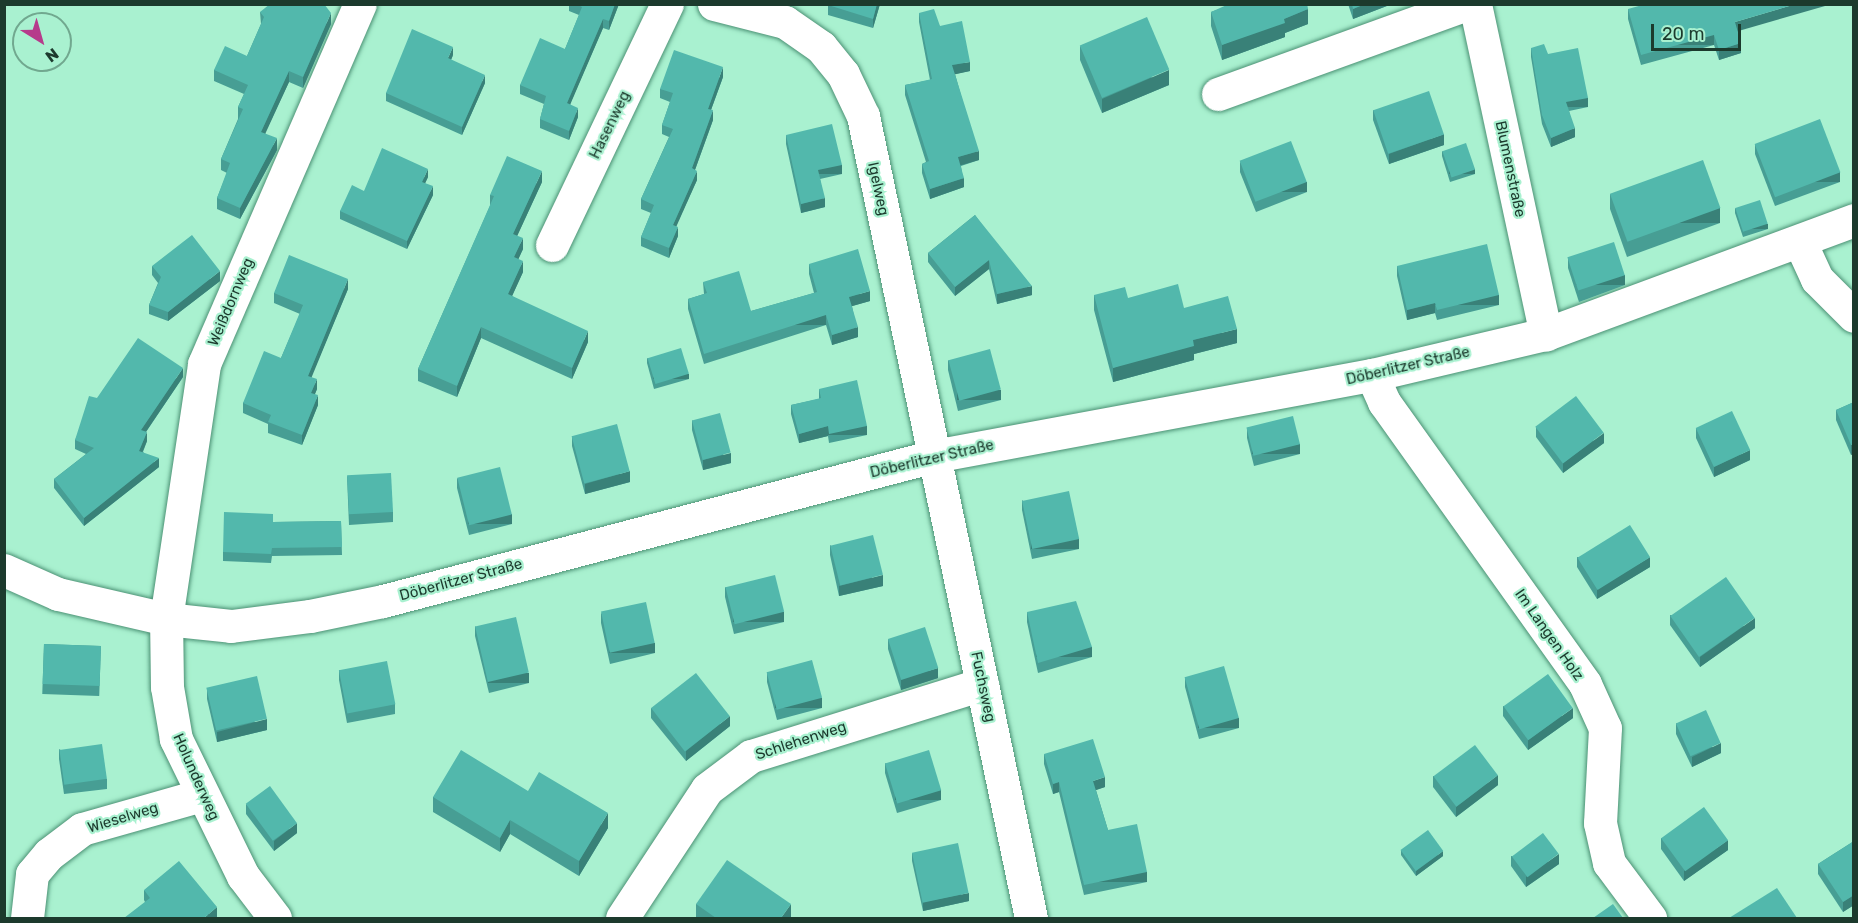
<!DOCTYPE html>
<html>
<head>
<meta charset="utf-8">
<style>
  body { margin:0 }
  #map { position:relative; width:1858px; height:923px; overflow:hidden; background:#a9f1d0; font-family:Rubik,sans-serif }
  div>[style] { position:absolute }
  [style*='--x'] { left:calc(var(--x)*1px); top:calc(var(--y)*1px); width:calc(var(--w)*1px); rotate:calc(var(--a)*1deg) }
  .roads { filter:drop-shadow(0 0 2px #4b9174) drop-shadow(0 0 2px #4b9174) }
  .minor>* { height:33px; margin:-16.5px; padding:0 16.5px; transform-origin:16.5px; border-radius:16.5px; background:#fff }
  .wall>* { inset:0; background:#479e94; transform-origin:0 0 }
  .shaded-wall>* { inset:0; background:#398178; transform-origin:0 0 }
  .building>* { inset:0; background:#52b8ac; transform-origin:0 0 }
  span { translate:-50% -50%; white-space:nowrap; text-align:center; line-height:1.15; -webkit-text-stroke:4.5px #a9f1d0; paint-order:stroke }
  .street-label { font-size:15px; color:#1c3a2d }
  .frame { position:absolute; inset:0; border:6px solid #1c3a2d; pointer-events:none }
  .north { position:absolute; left:12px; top:12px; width:60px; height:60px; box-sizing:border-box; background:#a9f1d0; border:2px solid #71a88f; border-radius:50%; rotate:143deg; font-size:16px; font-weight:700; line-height:24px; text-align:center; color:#1c3a2d }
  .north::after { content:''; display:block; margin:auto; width:21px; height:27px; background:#b63b8b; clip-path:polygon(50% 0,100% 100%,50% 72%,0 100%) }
  .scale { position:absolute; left:1651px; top:24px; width:90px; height:27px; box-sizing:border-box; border:3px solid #1c3a2d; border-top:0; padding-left:8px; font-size:18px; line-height:21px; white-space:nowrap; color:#1c3a2d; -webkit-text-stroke:4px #a9f1d0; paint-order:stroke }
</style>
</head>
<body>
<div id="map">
  <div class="roads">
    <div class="minor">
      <i style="--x:714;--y:4;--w:73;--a:14.2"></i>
      <i style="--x:785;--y:22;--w:44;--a:34.8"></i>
      <i style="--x:821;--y:47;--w:35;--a:51"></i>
      <i style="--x:843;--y:74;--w:47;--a:64.5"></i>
      <i style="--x:863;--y:116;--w:819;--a:78.17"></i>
      <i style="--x:1475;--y:4;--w:338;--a:77.9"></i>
      <i style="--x:1218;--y:94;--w:265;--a:-19.9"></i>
      <i style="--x:1800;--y:242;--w:41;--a:65.3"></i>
      <i style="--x:1817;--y:279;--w:52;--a:45"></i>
      <i style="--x:552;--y:245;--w:267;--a:-64.5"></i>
      <i style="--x:1372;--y:375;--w:30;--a:66"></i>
      <i style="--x:1384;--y:402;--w:346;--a:54.5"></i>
      <i style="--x:1585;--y:684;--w:48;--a:65.6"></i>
      <i style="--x:1605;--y:728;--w:95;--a:93"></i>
      <i style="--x:1600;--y:823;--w:41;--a:77.3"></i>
      <i style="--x:1609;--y:863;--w:69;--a:53.3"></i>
      <i style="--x:4;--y:570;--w:59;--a:24"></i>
      <i style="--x:58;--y:594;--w:111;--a:13"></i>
      <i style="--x:166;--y:619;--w:65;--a:6.1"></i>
      <i style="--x:231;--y:626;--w:80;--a:-7.2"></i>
      <i style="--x:310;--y:616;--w:75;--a:-11.6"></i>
      <i style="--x:383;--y:601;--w:570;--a:-14.74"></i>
      <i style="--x:934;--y:456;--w:445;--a:-10.5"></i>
      <i style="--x:1372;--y:375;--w:179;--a:-13.3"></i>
      <i style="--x:1546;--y:334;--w:328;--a:-20.3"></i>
      <i style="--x:27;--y:918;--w:44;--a:-83.5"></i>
      <i style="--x:32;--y:874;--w:26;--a:-50"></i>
      <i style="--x:49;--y:854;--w:41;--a:-37.1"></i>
      <i style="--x:82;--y:829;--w:124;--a:-15.9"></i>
      <i style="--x:275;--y:918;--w:53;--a:-127.3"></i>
      <i style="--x:243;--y:876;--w:153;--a:-116.1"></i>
      <i style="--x:176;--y:739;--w:53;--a:-99.8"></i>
      <i style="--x:167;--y:687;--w:68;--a:-90.8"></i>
      <i style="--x:166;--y:619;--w:258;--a:-81.5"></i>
      <i style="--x:204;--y:364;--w:392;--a:-66.6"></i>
      <i style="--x:622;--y:918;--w:154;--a:-56.6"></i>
      <i style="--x:707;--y:789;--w:55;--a:-36.9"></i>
      <i style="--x:751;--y:756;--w:242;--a:-17.3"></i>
    </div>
  </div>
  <div class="wall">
    <i style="clip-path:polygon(569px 4px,619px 4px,609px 30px,603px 28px,570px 104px,578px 117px,569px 140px,540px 128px,540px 119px,544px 104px,520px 94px,520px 85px,565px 49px,579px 15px,569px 11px)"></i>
    <i style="clip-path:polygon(828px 4px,880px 4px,873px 28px,828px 15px)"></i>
    <i style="clip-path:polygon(1224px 4px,1307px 4px,1308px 24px,1285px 33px,1285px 37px,1222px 60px,1211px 26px,1211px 12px,1225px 7px)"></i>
    <i style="clip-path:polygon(1348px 4px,1392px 4px,1353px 19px)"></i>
    <i style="clip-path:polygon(1628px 9px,1738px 31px,1741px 53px,1719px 60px,1714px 45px,1641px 65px,1628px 19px)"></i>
    <i style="clip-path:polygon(260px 12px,331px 24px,303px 88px,289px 82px,265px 133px,277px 150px,240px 219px,217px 209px,217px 198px,227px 173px,221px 170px,221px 159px,238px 119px,238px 107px,244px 94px,214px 81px,214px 70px,247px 56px,261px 24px)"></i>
    <i style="clip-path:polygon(919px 13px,940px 26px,970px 71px,955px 74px,979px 160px,961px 166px,964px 187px,930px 199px,922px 173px,922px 164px,926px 162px,905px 95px,905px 85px,930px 80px,919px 22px)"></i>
    <i style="clip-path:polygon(1080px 46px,1169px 85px,1102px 113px,1080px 60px)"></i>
    <i style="clip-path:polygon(1531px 48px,1548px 54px,1588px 107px,1569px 111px,1575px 137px,1551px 147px,1542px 124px,1531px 57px)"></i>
    <i style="clip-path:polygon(453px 55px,451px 60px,485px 83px,462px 135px,386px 101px,386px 93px)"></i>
    <i style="clip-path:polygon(723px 77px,711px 110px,713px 120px,695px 170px,697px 180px,676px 226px,678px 236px,669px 258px,641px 246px,641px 237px,651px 213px,641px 209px,641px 199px,669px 137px,662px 134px,662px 125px,670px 102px,660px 98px,660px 89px)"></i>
    <i style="clip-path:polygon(1373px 110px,1444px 145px,1389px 164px,1373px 120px)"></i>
    <i style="clip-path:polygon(786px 135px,842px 174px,820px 179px,825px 207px,801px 213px,786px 144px)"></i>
    <i style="clip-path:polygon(1755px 144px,1840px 182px,1775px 206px,1755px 154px)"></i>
    <i style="clip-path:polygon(1442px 151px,1475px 174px,1450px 182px,1442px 156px)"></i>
    <i style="clip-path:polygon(1240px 162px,1307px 192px,1256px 212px,1240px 172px)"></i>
    <i style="clip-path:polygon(428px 177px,425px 183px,433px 195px,407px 249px,340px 219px,340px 211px,364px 191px)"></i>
    <i style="clip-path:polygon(542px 182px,517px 236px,523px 249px,518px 259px,523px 272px,512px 296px,588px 342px,572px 379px,481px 338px,457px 397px,418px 381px,418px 369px,490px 206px,490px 195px)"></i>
    <i style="clip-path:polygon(1610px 194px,1720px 223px,1627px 257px,1610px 209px)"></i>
    <i style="clip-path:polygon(1735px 208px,1768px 229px,1743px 237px,1735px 213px)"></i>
    <i style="clip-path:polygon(975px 215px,1032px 295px,997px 304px,989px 269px,955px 296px,928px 262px,928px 253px)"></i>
    <i style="clip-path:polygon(1568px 258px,1625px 285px,1579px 302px,1568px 268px)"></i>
    <i style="clip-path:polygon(809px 264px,870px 301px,852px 306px,858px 337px,832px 345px,826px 325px,704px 364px,688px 309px,688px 299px,704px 294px,703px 282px,751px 311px,814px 293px,809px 274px)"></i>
    <i style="clip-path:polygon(152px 266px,220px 281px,168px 321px,149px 314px,149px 305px,158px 283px,152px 275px)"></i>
    <i style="clip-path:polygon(1397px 266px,1499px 305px,1437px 320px,1435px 313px,1407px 320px,1397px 276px)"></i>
    <i style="clip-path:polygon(348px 289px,311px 377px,317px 389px,315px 394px,318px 405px,302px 445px,268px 433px,268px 424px,243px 413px,243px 403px,281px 358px,300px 314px,274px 303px,274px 293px)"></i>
    <i style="clip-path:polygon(1094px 295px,1128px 298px,1184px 308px,1237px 343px,1194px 354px,1194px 360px,1113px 382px,1094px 310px)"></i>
    <i style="clip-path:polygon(647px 358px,689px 379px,654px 389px,647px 363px)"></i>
    <i style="clip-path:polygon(948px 360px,1001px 400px,958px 411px,948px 370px)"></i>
    <i style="clip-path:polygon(183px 377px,146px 432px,147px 441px,143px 452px,159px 467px,84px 526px,54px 488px,54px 479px,86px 454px,75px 449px,75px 440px,97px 398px)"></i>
    <i style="clip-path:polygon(819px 389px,867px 435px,829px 443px,828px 436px,799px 443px,791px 414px,791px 405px,819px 399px)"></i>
    <i style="clip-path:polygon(1854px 402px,1851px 455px,1836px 420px,1836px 410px)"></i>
    <i style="clip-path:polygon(692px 420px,731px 463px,703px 470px,692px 430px)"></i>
    <i style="clip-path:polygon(1536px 427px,1604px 443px,1563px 473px,1536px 437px)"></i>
    <i style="clip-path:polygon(1247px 428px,1300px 454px,1254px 466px,1247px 438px)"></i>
    <i style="clip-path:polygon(1696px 428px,1750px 460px,1714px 477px,1696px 438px)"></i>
    <i style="clip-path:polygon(572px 436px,630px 482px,585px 494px,572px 446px)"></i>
    <i style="clip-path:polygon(347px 476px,393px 512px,393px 522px,349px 525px)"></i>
    <i style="clip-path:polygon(457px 478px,512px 524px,469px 535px,457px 488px)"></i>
    <i style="clip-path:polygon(1022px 500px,1079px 549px,1032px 559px,1022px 510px)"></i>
    <i style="clip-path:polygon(341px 521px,342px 555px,272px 556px,271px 563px,223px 561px,223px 552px,273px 522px)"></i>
    <i style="clip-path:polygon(830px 545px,883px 586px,839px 596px,830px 555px)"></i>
    <i style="clip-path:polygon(1577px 557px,1650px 567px,1597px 599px,1577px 567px)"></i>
    <i style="clip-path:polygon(725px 587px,784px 622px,734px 634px,725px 597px)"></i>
    <i style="clip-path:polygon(1027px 612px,1092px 657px,1038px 673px,1027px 622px)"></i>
    <i style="clip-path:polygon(601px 613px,655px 653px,610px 664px,601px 623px)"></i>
    <i style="clip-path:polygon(1670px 615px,1755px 628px,1700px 667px,1670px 625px)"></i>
    <i style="clip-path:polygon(475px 626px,529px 683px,489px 693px,475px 636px)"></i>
    <i style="clip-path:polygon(888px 639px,938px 678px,901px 690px,888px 649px)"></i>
    <i style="left:44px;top:644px;width:57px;height:50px;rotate:2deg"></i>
    <i style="clip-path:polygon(339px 670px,395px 704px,395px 714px,347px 723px,339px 680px)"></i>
    <i style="clip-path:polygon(767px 672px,822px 708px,777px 720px,767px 682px)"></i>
    <i style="clip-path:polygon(1185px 677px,1239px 728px,1199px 739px,1185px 687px)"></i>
    <i style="clip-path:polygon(207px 689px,267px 730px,217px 742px,207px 699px)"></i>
    <i style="clip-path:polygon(1503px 706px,1573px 718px,1528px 750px,1503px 716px)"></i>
    <i style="clip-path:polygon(651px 708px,730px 726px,686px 761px,651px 718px)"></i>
    <i style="clip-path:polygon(1676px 723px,1721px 753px,1692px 767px,1676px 734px)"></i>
    <i style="clip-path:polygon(59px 749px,107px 779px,107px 789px,64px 794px,59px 759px)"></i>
    <i style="clip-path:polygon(1044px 754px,1105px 787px,1096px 790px,1108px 830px,1147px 882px,1084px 895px,1059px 792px,1053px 794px,1044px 764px)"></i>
    <i style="clip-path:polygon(885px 763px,941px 800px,897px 813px,885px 773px)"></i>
    <i style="clip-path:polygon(1433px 776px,1498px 785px,1456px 817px,1433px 787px)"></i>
    <i style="clip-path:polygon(528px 791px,608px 828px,579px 876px,510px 834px,500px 852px,433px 812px,433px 797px)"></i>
    <i style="clip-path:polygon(246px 804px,297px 833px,274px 851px,246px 814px)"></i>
    <i style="clip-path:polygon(1661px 838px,1728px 850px,1684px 881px,1661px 849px)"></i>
    <i style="clip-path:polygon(1854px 841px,1854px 905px,1843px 912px,1818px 874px,1818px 864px)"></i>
    <i style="clip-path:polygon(1401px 850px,1443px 856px,1416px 876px,1401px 855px)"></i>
    <i style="clip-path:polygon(912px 853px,969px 901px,923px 911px,912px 861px)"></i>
    <i style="clip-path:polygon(1511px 856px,1559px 864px,1526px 887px,1511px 866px)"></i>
    <i style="clip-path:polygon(144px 890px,217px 917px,145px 902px,144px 900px)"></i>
    <i style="clip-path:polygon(696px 904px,791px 918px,696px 918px)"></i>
  </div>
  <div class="shaded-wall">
    <i style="clip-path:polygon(615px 4px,619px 4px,609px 30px,609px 21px)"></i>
    <i style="clip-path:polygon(877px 4px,880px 4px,873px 28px,873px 19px)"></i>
    <i style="clip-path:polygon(1365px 4px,1392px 4px,1353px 19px,1353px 9px)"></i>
    <i style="clip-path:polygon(1796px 4px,1832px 4px,1735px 32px,1735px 22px)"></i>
    <i style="clip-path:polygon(1308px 9px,1308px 24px,1285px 33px,1285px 37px,1222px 60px,1222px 45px,1284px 19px)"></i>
    <i style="clip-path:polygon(331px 13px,331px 24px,303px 88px,303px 77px)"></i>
    <i style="clip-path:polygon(603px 19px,603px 28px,567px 112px,567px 103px)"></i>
    <i style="left:1714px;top:35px;width:10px;height:76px;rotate:90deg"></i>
    <i style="clip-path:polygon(1741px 43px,1741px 53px,1719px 60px,1719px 50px)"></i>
    <i style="clip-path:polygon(453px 47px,453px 55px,448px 67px,448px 58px)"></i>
    <i style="clip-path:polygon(970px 62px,970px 71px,952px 75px,952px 65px)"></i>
    <i style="clip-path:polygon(723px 67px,723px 77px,708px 118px,708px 109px)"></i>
    <i style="clip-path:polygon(1169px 70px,1169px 85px,1102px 113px,1102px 99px)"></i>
    <i style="clip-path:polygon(289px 71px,289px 82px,261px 143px,261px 132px)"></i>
    <i style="clip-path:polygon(485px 75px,485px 83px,462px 135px,462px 127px)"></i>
    <i style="left:1588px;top:98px;width:9px;height:22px;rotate:90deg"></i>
    <i style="clip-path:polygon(578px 108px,578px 117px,569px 140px,569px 131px)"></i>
    <i style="clip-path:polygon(713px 110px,713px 120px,692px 178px,692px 168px)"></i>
    <i style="clip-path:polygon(1575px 128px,1575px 137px,1551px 147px,1551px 138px)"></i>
    <i style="clip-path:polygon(1444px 134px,1444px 145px,1389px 164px,1389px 154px)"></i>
    <i style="clip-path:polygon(277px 138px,277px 150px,240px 219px,240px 208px)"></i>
    <i style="clip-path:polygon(979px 151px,979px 160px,958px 166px,958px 157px)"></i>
    <i style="left:842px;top:165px;width:9px;height:25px;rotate:90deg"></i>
    <i style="clip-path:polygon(428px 169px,428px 177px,422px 190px,422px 182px)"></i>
    <i style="left:1475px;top:169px;width:5px;height:26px;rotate:90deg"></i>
    <i style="clip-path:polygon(542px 171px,542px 182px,513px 245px,513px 234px)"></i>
    <i style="clip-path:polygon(697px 171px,697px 180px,673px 234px,673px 225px)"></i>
    <i style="left:1840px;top:172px;width:10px;height:69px;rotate:90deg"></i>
    <i style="clip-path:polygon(964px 178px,964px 187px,930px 199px,930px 189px)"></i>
    <i style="left:1307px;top:182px;width:10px;height:55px;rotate:90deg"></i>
    <i style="clip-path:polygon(433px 186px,433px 195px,407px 249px,407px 241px)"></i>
    <i style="clip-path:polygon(825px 198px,825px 207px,801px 213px,801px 204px)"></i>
    <i style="left:1720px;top:208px;width:15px;height:99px;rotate:90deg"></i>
    <i style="left:1768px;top:224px;width:5px;height:26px;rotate:90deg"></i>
    <i style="clip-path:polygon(678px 227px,678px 236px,669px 258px,669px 248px)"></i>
    <i style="clip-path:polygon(523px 238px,523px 249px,514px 269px,514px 257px)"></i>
    <i style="clip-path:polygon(989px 260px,989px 269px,955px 296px,955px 287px)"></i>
    <i style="clip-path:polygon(523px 261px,523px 272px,508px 305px,508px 294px)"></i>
    <i style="clip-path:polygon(220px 271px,220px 281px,168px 321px,168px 312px)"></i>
    <i style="left:1625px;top:275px;width:10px;height:49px;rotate:90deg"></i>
    <i style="clip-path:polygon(348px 279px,348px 289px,308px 386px,308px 376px)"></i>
    <i style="clip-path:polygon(1032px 286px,1032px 295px,997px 304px,997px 294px)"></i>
    <i style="clip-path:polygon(870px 291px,870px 301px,849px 307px,849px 297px)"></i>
    <i style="left:1499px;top:295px;width:10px;height:64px;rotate:90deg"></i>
    <i style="clip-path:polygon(1435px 303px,1435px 313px,1407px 320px,1407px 310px)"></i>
    <i style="left:826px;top:315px;width:10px;height:128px;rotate:90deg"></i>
    <i style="clip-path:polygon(481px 327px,481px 338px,457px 397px,457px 386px)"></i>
    <i style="clip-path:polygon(858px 327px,858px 337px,832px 345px,832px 335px)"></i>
    <i style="clip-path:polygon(1237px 329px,1237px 343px,1194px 354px,1194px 360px,1113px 382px,1113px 368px,1193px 340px)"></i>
    <i style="clip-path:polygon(588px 331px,588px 342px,572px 379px,572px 368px)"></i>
    <i style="clip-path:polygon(183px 368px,183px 377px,141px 439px,141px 430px)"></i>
    <i style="left:689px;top:374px;width:5px;height:36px;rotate:90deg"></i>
    <i style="clip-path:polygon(317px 379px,317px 389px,311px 403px,311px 393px)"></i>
    <i style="left:1001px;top:390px;width:10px;height:44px;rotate:90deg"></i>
    <i style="clip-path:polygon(318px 395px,318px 405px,302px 445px,302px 435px)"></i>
    <i style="clip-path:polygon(828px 426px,828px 436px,799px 443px,799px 434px)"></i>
    <i style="left:867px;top:426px;width:9px;height:39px;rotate:90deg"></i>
    <i style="clip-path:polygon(147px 432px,147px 441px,139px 460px,139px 451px)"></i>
    <i style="clip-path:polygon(1604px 433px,1604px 443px,1563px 473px,1563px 463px)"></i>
    <i style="left:1300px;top:444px;width:10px;height:48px;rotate:90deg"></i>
    <i style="clip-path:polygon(1854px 444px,1854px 454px,1851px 455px,1851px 445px)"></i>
    <i style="clip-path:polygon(1750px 450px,1750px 460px,1714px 477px,1714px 467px)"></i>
    <i style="clip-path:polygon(731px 453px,731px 463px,703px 470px,703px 460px)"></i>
    <i style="clip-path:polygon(159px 458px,159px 467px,84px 526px,84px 518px)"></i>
    <i style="clip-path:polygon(630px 471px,630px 482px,585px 494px,585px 484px)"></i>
    <i style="left:512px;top:514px;width:10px;height:44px;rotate:90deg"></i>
    <i style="left:1079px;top:539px;width:10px;height:48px;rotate:90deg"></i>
    <i style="clip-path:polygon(1650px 557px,1650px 567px,1597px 599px,1597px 589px)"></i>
    <i style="clip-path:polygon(883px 575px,883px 586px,839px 596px,839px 586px)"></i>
    <i style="left:784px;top:612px;width:10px;height:51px;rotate:90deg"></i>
    <i style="clip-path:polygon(1755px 618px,1755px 628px,1700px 667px,1700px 657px)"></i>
    <i style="left:655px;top:643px;width:10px;height:46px;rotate:90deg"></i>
    <i style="left:1092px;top:647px;width:10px;height:56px;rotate:90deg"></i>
    <i style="clip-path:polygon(938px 668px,938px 678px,901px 690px,901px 679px)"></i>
    <i style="left:529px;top:673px;width:10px;height:41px;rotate:90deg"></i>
    <i style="left:822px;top:698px;width:10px;height:47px;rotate:90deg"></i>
    <i style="clip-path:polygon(1573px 708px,1573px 718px,1528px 750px,1528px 740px)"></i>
    <i style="clip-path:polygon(730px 716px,730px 726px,686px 761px,686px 751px)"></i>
    <i style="left:1239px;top:718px;width:10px;height:41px;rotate:90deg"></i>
    <i style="clip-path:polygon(267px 719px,267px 730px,217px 742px,217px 732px)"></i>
    <i style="clip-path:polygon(1721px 743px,1721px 753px,1692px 767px,1692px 757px)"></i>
    <i style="clip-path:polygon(1498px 775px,1498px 785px,1456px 817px,1456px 807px)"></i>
    <i style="clip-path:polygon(1105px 777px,1105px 787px,1093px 791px,1093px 781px)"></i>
    <i style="clip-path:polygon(1059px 782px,1059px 792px,1053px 794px,1053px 784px)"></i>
    <i style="left:941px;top:790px;width:10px;height:46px;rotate:90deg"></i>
    <i style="clip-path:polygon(608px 813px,608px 828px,579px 876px,579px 861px)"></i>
    <i style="clip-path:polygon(510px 820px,510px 834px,500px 852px,500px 838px)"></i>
    <i style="clip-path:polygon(297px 823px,297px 833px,274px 851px,274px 841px)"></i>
    <i style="clip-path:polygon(1728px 840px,1728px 850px,1684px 881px,1684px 871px)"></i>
    <i style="clip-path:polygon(1443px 851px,1443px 856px,1416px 876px,1416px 871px)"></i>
    <i style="clip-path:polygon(1559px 854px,1559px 864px,1526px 887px,1526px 877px)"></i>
    <i style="left:1147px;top:872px;width:10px;height:64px;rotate:90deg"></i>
    <i style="clip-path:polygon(969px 893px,969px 901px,923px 911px,923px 902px)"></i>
    <i style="clip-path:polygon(1854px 895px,1854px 905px,1843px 912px,1843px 902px)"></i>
    <i style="clip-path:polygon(791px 904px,791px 918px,781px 918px)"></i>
    <i style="clip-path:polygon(217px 907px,217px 917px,216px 918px,204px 918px)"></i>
  </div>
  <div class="building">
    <i style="clip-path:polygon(270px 4px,324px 4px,331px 13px,303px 77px,289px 71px,261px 132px,277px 138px,240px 208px,217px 198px,230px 163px,221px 159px,243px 109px,238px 107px,248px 85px,214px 70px,225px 46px,247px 56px,264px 17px,260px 12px)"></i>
    <i style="clip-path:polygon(576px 4px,615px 4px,609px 21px,603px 19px,567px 103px,578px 108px,569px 131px,540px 119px,546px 96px,520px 85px,540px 38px,565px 49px,582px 7px)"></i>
    <i style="clip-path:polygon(828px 4px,877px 4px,873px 19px,828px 5px)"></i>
    <i style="clip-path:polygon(1229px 4px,1307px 4px,1308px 9px,1284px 19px,1285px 23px,1222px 45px,1211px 12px)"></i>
    <i style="clip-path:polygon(1352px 4px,1365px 4px,1353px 9px)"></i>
    <i style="clip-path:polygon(1646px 4px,1796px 4px,1735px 22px,1741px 43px,1719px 50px,1714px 35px,1641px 55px,1628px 9px)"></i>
    <i style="clip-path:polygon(934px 9px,940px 26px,962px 21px,970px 62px,952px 65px,979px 151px,958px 157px,964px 178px,930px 189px,922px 164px,929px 161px,905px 85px,932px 79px,919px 13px)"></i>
    <i style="left:1147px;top:17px;width:57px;height:73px;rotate:67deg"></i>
    <i style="clip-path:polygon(412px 29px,453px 47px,448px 58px,485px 75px,462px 127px,386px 93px)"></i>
    <i style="clip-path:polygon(1544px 44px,1548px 54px,1578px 48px,1588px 98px,1566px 102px,1575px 128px,1551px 138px,1542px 115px,1531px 48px)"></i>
    <i style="clip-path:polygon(674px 50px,723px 67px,708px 109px,713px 110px,692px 168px,697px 171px,673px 225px,678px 227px,669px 248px,641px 237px,654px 205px,641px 199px,673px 129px,662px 125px,673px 93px,660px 89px)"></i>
    <i style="left:1429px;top:91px;width:46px;height:59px;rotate:71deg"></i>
    <i style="left:1820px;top:119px;width:57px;height:70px;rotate:69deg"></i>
    <i style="clip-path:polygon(832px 124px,842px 165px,818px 170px,825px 198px,801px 204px,786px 135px)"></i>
    <i style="left:1291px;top:141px;width:44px;height:55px;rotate:69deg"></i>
    <i style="left:1466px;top:143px;width:28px;height:25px;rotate:71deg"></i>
    <i style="clip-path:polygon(382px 148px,428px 169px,422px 182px,433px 186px,407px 241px,340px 211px,352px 185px,364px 191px)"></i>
    <i style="clip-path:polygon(507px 156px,542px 171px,513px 234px,523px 238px,514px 257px,523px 261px,508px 294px,588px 331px,572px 368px,481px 327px,457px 386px,418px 369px,494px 196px,490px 195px)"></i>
    <i style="left:1703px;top:160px;width:51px;height:99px;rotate:70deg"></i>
    <i style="left:1760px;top:200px;width:25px;height:26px;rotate:72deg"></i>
    <i style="clip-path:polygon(975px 215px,1032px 286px,997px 294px,989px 260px,955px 287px,928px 253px)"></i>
    <i style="clip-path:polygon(192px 235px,220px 271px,168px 312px,149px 305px,161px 277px,152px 266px)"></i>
    <i style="left:1614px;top:242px;width:35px;height:49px;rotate:72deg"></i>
    <i style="clip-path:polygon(1487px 244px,1499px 295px,1437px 310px,1435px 303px,1407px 310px,1397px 266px)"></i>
    <i style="clip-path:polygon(858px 249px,870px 291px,849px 297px,858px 327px,832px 335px,826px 315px,704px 354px,688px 299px,707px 293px,703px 282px,739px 271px,751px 311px,817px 292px,809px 264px)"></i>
    <i style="clip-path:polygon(289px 255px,348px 279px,308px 376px,317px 379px,311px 393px,318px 395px,302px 435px,268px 422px,271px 415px,243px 403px,264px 351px,281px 358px,303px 305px,274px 293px)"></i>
    <i style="clip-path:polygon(1178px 284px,1184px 308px,1228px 296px,1237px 329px,1193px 340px,1194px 346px,1113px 368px,1094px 295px,1125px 287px,1128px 298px)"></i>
    <i style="clip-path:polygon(138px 338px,183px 368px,141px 430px,147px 432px,139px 451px,159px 458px,84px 518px,54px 479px,94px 448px,75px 440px,89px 396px,97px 398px)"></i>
    <i style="left:681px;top:348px;width:27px;height:35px;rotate:73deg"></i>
    <i style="left:990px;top:349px;width:42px;height:43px;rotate:75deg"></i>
    <i style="clip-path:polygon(857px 380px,867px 426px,829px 434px,828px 426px,799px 434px,791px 405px,821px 398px,819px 389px)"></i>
    <i style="left:1576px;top:396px;width:46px;height:51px;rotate:53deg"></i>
    <i style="clip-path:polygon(1854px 402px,1854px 444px,1851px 445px,1836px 410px)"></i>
    <i style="left:1732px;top:411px;width:43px;height:40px;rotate:65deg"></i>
    <i style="left:720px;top:413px;width:41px;height:29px;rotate:75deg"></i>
    <i style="left:1293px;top:416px;width:29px;height:48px;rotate:76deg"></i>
    <i style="left:617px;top:424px;width:49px;height:47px;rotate:75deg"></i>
    <i style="left:500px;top:467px;width:49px;height:44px;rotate:76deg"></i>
    <i style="left:391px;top:473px;width:39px;height:44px;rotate:87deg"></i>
    <i style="left:1069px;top:491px;width:49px;height:48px;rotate:78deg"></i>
    <i style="clip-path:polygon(224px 512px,273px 514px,273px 522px,341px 521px,342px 547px,272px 548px,271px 554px,223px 552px)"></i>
    <i style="left:1630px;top:525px;width:38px;height:62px;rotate:58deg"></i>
    <i style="left:873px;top:535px;width:41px;height:44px;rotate:76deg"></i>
    <i style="left:775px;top:575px;width:38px;height:51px;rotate:76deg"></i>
    <i style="left:1726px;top:577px;width:50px;height:68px;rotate:55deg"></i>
    <i style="clip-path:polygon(1076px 601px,1092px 647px,1038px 663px,1027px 612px)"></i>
    <i style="left:646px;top:602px;width:42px;height:46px;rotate:78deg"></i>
    <i style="left:516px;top:617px;width:57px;height:42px;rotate:77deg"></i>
    <i style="left:925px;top:627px;width:43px;height:39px;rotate:72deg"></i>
    <i style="left:44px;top:644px;width:57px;height:40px;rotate:2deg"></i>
    <i style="left:812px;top:660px;width:39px;height:47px;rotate:75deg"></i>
    <i style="left:387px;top:661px;width:44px;height:49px;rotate:79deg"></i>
    <i style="left:1224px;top:666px;width:54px;height:41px;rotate:74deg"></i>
    <i style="left:696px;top:673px;width:55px;height:57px;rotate:52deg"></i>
    <i style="left:1548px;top:674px;width:42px;height:55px;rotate:54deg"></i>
    <i style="left:257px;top:676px;width:44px;height:52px;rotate:77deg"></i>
    <i style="left:1706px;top:710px;width:36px;height:33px;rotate:66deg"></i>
    <i style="clip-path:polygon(1093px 739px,1105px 777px,1093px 781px,1108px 830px,1137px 824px,1147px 872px,1084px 885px,1059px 782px,1053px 784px,1044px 754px)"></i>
    <i style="left:102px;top:744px;width:35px;height:43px;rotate:82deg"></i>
    <i style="left:1475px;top:745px;width:38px;height:52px;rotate:53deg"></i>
    <i style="clip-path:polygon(461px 750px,528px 791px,539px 772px,608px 813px,579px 861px,510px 820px,500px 838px,433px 797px)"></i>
    <i style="left:929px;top:750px;width:42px;height:46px;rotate:73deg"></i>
    <i style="left:270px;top:786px;width:46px;height:30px;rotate:54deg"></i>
    <i style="left:1704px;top:807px;width:41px;height:53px;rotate:54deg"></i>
    <i style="left:1428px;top:830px;width:26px;height:34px;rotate:54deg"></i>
    <i style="left:1543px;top:833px;width:26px;height:39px;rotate:53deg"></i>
    <i style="clip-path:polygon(1854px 841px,1854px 895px,1843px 902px,1818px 864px)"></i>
    <i style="left:958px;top:843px;width:51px;height:47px;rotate:78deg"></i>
    <i style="clip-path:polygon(727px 860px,791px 904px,781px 918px,716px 918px,696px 904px)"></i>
    <i style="clip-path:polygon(179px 861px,217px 907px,204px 918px,124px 918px,150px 898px,144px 890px)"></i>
    <i style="clip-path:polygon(1777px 888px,1797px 918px,1729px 918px)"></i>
    <i style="clip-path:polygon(1613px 904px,1623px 918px,1593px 918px)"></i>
  </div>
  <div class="street-label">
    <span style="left:610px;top:125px;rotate:-64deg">Hasenweg</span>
    <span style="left:1510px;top:169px;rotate:78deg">Blumenstraße</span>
    <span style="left:878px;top:189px;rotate:78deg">Igelweg</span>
    <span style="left:231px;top:302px;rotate:-67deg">Weißdornweg</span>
    <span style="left:1408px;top:366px;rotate:-13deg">Döberlitzer Straße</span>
    <span style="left:932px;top:459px;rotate:-13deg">Döberlitzer Straße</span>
    <span style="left:461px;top:580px;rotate:-15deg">Döberlitzer Straße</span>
    <span style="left:1549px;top:635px;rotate:55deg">Im Langen Holz</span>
    <span style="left:983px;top:687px;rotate:78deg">Fuchsweg</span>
    <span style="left:801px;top:741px;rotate:-18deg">Schlehenweg</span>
    <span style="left:196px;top:777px;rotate:66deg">Holunderweg</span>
    <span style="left:123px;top:818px;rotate:-17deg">Wieselweg</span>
  </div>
  <div class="frame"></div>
  <div class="north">N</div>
  <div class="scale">20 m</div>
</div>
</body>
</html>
